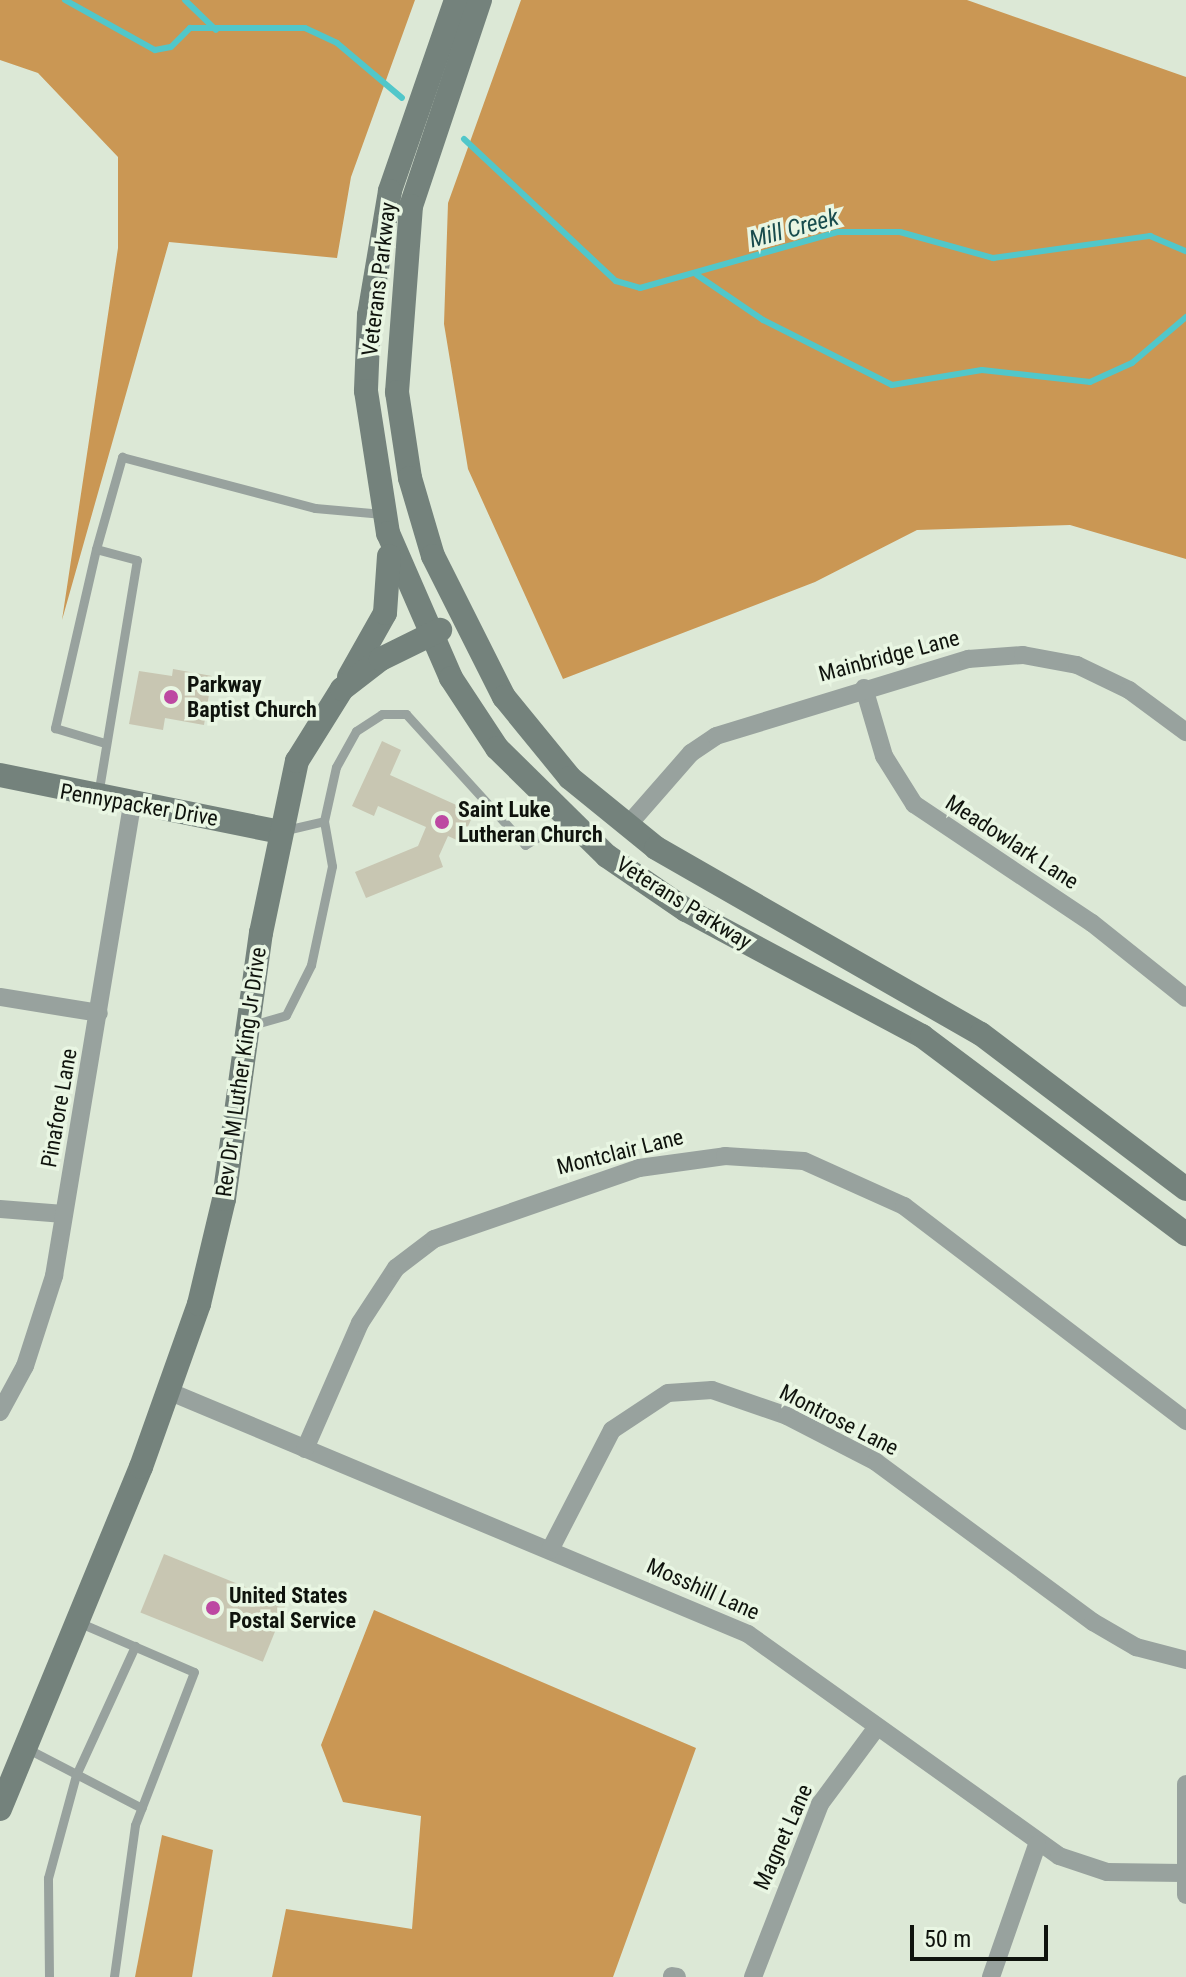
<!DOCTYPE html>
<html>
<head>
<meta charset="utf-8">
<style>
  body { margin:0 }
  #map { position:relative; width:1186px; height:1977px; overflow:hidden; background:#dce8d6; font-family:"Roboto Condensed",sans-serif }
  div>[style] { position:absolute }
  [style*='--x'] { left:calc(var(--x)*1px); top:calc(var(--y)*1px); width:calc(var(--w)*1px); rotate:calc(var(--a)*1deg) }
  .forest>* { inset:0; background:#ca9754 }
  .stream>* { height:6px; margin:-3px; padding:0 3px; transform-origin:3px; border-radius:3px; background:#51c7ca }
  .building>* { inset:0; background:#c8c6b2; transform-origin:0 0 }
  .lane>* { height:9px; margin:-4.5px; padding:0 4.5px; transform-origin:4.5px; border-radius:4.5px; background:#98a29e }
  .street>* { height:18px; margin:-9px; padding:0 9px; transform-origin:9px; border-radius:9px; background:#98a29e }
  .secondary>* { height:24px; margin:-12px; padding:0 12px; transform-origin:12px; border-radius:12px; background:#74827c }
  .dots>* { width:22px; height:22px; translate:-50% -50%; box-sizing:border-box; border:4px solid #e9f6e3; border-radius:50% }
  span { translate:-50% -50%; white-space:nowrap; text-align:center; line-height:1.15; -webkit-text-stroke:7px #e9f6e3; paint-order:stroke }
  .street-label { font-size:22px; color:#0f130d }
  .poi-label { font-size:22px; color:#0f130d; font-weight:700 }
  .left { translate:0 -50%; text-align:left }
  .water-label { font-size:24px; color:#184c4d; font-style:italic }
  .scale { position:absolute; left:910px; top:1925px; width:138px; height:36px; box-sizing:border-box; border:4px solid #0f130d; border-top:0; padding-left:10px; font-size:24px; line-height:28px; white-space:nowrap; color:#0f130d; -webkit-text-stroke:6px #e9f6e3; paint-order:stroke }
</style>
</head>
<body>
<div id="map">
  <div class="forest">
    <i style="clip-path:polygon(0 0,415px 0,351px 177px,337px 258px,169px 242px,62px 620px,118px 248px,118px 157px,38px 73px,0 60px)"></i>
    <i style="clip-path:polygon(521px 0,967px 0,1186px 77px,1186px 559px,1070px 525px,917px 530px,815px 582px,563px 679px,468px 469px,444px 324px,448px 203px)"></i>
    <i style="clip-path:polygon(374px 1610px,696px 1748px,613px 1977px,272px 1977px,286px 1909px,412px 1929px,421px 1816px,343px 1802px,321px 1745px)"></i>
    <i style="clip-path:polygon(162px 1835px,213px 1850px,192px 1977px,135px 1977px)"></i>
  </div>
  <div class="stream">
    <i style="--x:65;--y:0;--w:103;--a:29.1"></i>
    <i style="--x:155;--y:50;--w:16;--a:-11"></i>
    <i style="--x:171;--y:47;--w:27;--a:-45"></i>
    <i style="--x:190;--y:28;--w:115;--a:0"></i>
    <i style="--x:305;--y:28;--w:35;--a:25"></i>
    <i style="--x:337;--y:43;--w:85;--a:40.2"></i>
    <i style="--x:185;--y:0;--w:43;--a:44.1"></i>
    <i style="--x:464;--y:139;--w:208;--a:43.1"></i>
    <i style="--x:616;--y:281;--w:25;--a:16"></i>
    <i style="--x:640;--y:288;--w:206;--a:-15.8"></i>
    <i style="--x:838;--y:232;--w:62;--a:0"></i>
    <i style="--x:900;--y:232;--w:97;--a:15.6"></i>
    <i style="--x:993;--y:258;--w:159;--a:-8"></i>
    <i style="--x:1150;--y:236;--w:39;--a:23"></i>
    <i style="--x:697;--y:275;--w:80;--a:34.3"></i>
    <i style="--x:763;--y:320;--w:144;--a:26.7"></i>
    <i style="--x:892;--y:385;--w:91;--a:-9.5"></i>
    <i style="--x:982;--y:370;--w:109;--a:6.3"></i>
    <i style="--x:1090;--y:382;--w:46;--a:-24.3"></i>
    <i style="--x:1132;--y:363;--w:71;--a:-40.4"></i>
  </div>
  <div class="building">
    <i style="clip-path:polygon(173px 669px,212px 676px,204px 725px,165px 718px,163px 730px,129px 724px,139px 671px,172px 676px)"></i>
    <i style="clip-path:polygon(382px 741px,401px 750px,390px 775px,474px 813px,461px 842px,448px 836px,439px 856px,443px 867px,366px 898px,355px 872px,418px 846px,426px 827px,378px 806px,374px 816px,352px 806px)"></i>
    <i style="left:164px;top:1554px;width:132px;height:63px;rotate:22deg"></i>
  </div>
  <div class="lane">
    <i style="--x:96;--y:549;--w:184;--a:102.9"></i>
    <i style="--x:55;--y:728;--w:52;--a:16.7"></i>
    <i style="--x:98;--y:795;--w:238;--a:-80.6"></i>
    <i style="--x:137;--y:560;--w:42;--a:-165"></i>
    <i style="--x:96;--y:549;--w:96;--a:-74.2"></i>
    <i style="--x:122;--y:457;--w:200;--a:14.8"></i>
    <i style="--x:315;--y:508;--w:68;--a:5"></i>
    <i style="--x:286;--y:830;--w:39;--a:-13"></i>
    <i style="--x:252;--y:1025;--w:35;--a:-16"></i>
    <i style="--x:286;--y:1015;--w:56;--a:-63.4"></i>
    <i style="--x:311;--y:965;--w:101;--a:-78"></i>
    <i style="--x:332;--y:866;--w:46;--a:-100.1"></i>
    <i style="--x:324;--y:821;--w:55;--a:-77.5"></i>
    <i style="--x:336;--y:767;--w:41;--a:-60.9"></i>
    <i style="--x:356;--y:731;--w:31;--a:-33"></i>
    <i style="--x:382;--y:714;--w:24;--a:0"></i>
    <i style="--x:406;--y:714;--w:177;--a:47.7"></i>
    <i style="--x:525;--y:845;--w:47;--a:-31"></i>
    <i style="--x:78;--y:1622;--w:126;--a:23.3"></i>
    <i style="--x:194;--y:1672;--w:164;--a:111.1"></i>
    <i style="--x:135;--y:1825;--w:153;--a:97.9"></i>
    <i style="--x:28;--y:1749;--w:128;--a:27.4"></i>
    <i style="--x:49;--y:1977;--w:99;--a:-90.6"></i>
    <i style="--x:48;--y:1878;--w:107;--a:-74.8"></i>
    <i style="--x:76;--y:1775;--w:142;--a:-65.4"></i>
  </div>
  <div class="street">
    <i style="--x:864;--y:688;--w:71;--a:73.6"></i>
    <i style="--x:884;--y:756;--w:57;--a:58"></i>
    <i style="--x:914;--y:804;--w:214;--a:33.8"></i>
    <i style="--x:1092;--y:923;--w:120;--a:38.6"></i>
    <i style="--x:628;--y:825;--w:96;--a:-48.8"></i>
    <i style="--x:691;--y:753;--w:30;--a:-34"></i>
    <i style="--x:716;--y:736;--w:264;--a:-17"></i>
    <i style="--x:968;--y:659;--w:55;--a:-4.2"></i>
    <i style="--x:1023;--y:655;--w:55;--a:10.5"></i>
    <i style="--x:1077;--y:665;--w:58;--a:25.7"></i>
    <i style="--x:1129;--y:690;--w:71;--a:36.4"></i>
    <i style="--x:0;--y:997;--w:100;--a:9.2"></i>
    <i style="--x:0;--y:1209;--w:64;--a:4.5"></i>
    <i style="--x:168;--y:1391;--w:629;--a:22.73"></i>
    <i style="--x:748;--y:1634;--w:382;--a:35.5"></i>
    <i style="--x:1059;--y:1856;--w:51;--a:18.4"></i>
    <i style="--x:1107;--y:1872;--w:76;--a:0.8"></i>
    <i style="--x:0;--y:1412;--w:52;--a:-61.5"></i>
    <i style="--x:25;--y:1366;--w:95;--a:-72.1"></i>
    <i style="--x:54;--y:1276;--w:479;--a:-80.6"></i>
    <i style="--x:305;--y:1449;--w:137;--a:-66.4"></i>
    <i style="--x:360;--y:1323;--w:66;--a:-56.8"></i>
    <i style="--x:396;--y:1268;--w:48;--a:-37.3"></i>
    <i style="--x:434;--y:1239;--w:217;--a:-19.1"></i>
    <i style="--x:639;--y:1168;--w:87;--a:-7.9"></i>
    <i style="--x:725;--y:1156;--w:79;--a:3.6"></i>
    <i style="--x:804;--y:1161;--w:110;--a:24.2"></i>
    <i style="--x:904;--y:1206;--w:355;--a:37.3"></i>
    <i style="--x:550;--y:1550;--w:135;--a:-62.7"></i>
    <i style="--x:612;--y:1430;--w:67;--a:-33.5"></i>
    <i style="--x:668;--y:1393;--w:44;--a:-3.9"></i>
    <i style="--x:712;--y:1390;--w:79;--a:19.1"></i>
    <i style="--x:787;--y:1416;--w:100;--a:27.3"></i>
    <i style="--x:876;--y:1462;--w:270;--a:36.4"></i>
    <i style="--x:1093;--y:1622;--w:50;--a:30.2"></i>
    <i style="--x:1136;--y:1647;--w:52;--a:14.6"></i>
    <i style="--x:1186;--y:1784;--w:111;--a:90"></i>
    <i style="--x:672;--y:1976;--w:5;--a:11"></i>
    <i style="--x:753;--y:1977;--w:186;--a:-68.8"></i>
    <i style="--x:820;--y:1804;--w:96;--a:-53.5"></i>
    <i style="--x:991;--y:1977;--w:140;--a:-70.8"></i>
  </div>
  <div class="secondary">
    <i style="--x:456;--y:0;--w:202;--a:109.1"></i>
    <i style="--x:390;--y:191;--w:126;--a:99.6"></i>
    <i style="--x:369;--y:315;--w:76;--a:92.3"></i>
    <i style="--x:366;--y:391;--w:144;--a:81.2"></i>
    <i style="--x:388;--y:533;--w:158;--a:66.5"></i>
    <i style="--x:451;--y:678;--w:84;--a:56.7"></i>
    <i style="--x:497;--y:748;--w:154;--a:44.5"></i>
    <i style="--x:607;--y:856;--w:96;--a:34.4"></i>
    <i style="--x:686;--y:910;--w:268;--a:28.1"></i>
    <i style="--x:922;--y:1036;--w:330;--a:36.9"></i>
    <i style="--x:480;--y:0;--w:217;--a:108.5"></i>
    <i style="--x:411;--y:206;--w:187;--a:94.3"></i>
    <i style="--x:397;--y:392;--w:87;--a:81.4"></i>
    <i style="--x:410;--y:478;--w:81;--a:73.6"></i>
    <i style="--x:433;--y:556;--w:158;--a:63.3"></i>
    <i style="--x:504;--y:697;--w:104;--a:50.8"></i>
    <i style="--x:570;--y:778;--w:111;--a:39.1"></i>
    <i style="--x:656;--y:848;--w:374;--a:29.8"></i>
    <i style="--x:981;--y:1034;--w:257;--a:37.1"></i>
    <i style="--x:349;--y:677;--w:73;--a:-60.6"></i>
    <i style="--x:385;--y:613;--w:57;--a:-86"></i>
    <i style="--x:0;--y:775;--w:285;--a:11.5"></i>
    <i style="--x:0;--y:1809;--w:370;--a:-67.6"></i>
    <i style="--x:141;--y:1467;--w:173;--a:-70.4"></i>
    <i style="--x:199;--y:1304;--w:108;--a:-76.6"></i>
    <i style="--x:224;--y:1199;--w:269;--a:-82.1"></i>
    <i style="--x:261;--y:933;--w:176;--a:-78.2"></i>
    <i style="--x:297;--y:761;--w:85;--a:-58"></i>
    <i style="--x:342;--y:689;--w:49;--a:-37.6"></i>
    <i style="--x:381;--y:659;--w:66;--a:-26.2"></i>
  </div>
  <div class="dots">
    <i style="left:171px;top:697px;background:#bd49a2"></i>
    <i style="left:442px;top:822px;background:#bd49a2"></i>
    <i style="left:213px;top:1608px;background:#bd49a2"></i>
  </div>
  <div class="street-label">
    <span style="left:379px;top:279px;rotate:-83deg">Veterans Parkway</span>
    <span style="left:889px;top:656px;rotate:-15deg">Mainbridge Lane</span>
    <span style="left:139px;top:805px;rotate:10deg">Pennypacker Drive</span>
    <span style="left:1012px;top:842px;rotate:33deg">Meadowlark Lane</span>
    <span style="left:684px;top:903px;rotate:32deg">Veterans Parkway</span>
    <span style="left:241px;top:1072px;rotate:-82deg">Rev Dr M Luther King Jr Drive</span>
    <span style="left:59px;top:1108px;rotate:-80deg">Pinafore Lane</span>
    <span style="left:620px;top:1152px;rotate:-14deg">Montclair Lane</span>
    <span style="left:839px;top:1420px;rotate:27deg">Montrose Lane</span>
    <span style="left:703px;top:1589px;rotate:24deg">Mosshill Lane</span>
    <span style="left:783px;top:1837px;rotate:-66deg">Magnet Lane</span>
  </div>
  <div class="poi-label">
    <span class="left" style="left:187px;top:697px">Parkway<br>Baptist Church</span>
    <span class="left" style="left:458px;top:822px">Saint Luke<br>Lutheran Church</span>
    <span class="left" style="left:229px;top:1608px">United States<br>Postal Service</span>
  </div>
  <div class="water-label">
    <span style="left:794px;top:229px;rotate:-15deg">Mill Creek</span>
  </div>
  <div class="scale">50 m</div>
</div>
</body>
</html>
